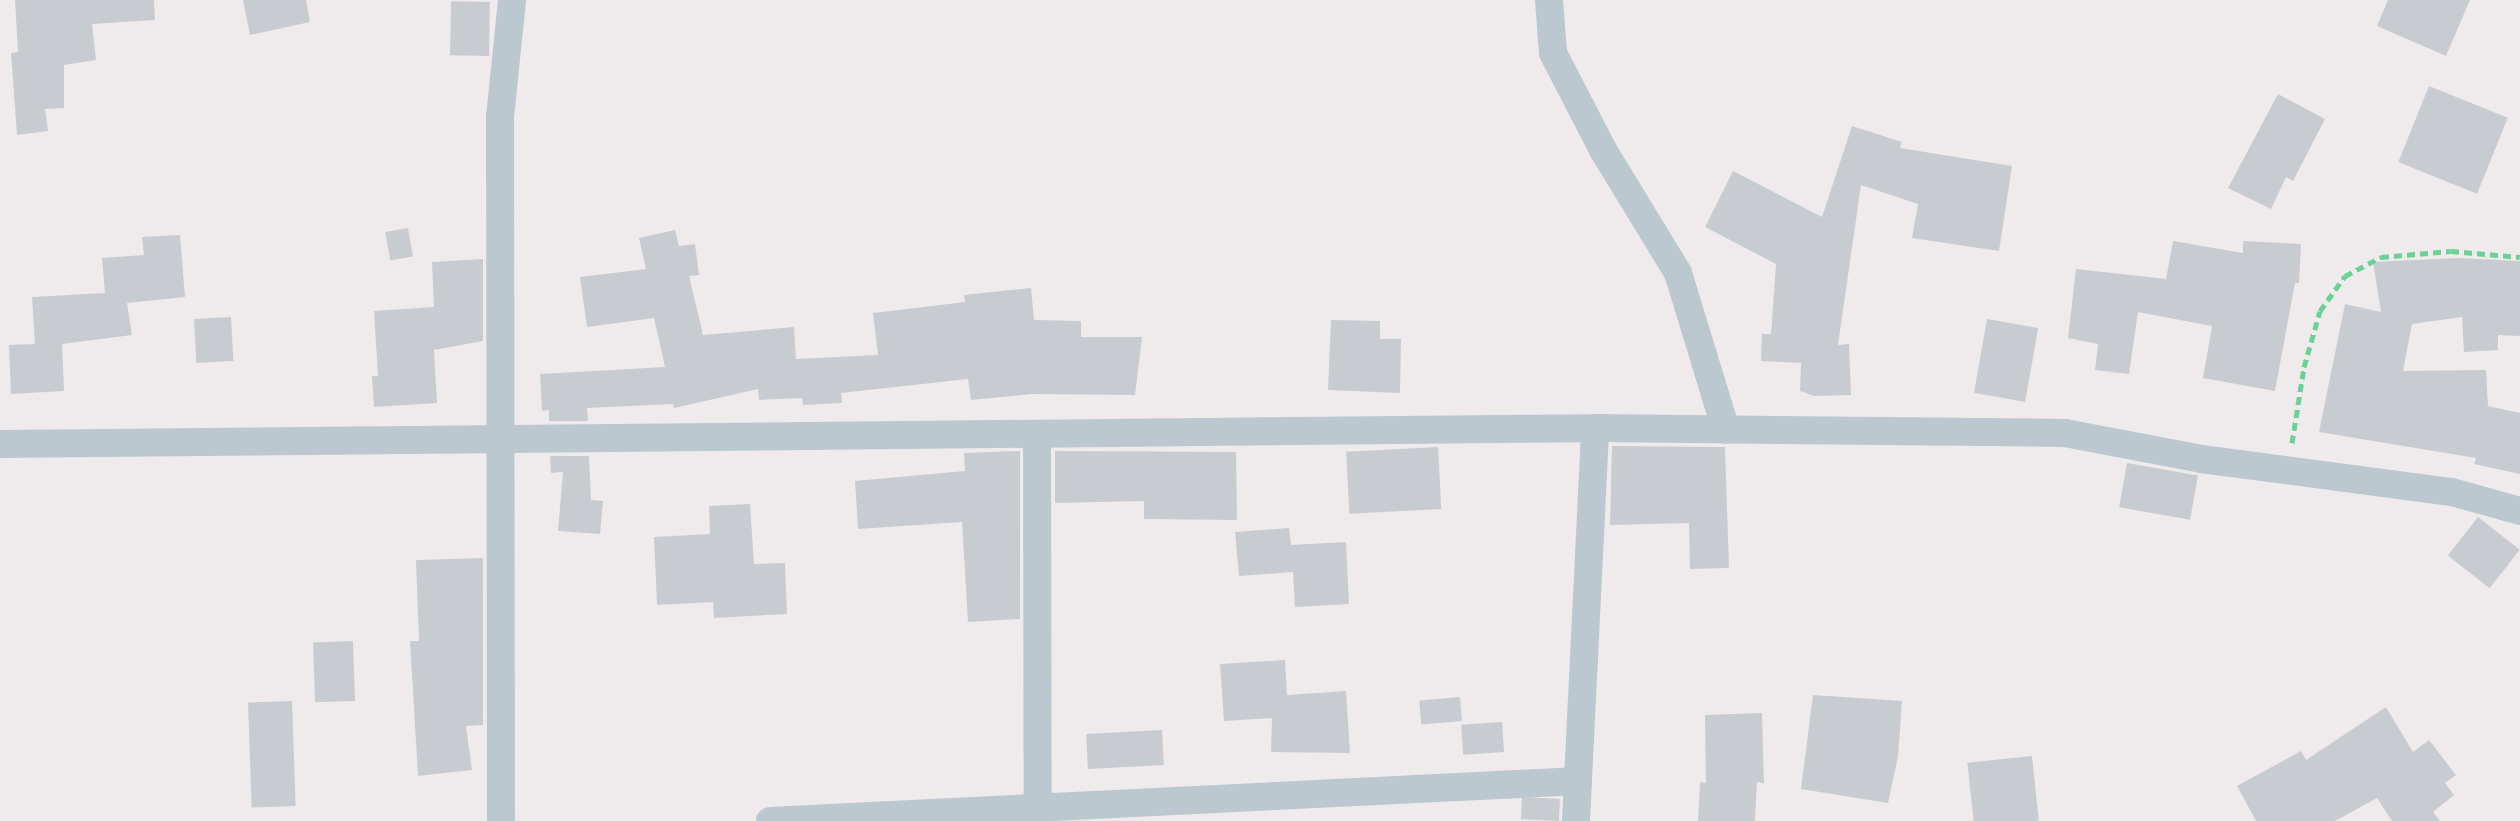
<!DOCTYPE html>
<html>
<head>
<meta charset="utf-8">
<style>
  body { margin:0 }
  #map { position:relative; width:2520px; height:821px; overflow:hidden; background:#efebec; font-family:"Alegreya Sans",sans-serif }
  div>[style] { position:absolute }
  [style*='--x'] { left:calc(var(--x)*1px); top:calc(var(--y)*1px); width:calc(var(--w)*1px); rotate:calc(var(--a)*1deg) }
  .building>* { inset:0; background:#c8ccd1; transform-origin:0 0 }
  .path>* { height:5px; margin-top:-2.5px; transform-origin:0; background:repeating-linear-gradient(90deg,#6bd195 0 8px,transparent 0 13px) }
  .minor>* { height:28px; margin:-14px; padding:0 14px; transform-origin:14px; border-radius:14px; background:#bbc8d0 }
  span { translate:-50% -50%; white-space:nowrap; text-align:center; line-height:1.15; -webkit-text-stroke:8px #fff; paint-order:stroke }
</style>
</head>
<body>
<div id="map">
  <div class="building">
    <i style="clip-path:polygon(15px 0,154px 0,155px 20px,92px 24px,96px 60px,64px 65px,64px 108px,45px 109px,48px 131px,17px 135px,11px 53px,18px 52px)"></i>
    <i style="clip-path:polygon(243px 0,306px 0,310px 22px,250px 35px)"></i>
    <i style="clip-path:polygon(2388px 0,2470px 0,2446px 56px,2377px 26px)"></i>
    <i style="left:490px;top:2px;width:54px;height:39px;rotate:91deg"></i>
    <i style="left:2429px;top:86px;width:85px;height:82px;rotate:22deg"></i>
    <i style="clip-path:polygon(2278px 94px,2325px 119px,2293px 181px,2286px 177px,2271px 209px,2228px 188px)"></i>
    <i style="clip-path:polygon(1852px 126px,1902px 142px,1900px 148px,2012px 166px,1999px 251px,1912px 238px,1918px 204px,1861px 185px,1838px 345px,1849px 344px,1851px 395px,1814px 396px,1800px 391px,1801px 363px,1761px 361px,1762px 334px,1771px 334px,1776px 264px,1705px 227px,1733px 171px,1822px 217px)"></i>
    <i style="left:408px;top:228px;width:29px;height:23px;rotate:80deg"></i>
    <i style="clip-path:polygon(675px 230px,679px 246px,695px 244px,699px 275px,689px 276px,703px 335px,794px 327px,796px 359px,878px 355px,873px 313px,965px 302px,964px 295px,1031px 288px,1034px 320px,1081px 321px,1081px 337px,1142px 337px,1135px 395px,1032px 394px,971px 400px,968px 379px,841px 393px,842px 403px,803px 405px,802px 398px,759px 400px,758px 389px,674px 408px,673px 404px,587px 408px,588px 421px,549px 421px,549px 410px,542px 411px,540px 374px,665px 367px,654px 318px,587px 327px,580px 277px,646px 269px,639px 238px)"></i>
    <i style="clip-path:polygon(180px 235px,185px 297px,127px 303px,132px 335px,62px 344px,64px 391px,11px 394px,9px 345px,35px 344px,32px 297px,105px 293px,102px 258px,144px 255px,142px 237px)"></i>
    <i style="clip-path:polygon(2173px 241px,2243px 253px,2243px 241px,2301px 244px,2299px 283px,2295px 283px,2275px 391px,2203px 378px,2212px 326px,2138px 312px,2129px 374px,2095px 370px,2098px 344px,2068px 338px,2076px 269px,2166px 279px)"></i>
    <i style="clip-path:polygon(2458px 258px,2520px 261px,2520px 336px,2498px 335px,2498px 350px,2464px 352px,2462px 317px,2412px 324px,2403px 371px,2486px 370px,2488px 406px,2520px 413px,2520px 474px,2474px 464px,2476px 458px,2319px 432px,2345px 304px,2381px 312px,2373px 262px)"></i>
    <i style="clip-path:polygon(483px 259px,483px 341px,434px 350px,437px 403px,374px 407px,372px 376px,378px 376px,374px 311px,434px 307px,432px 262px)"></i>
    <i style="left:231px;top:317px;width:44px;height:37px;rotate:87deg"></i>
    <i style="left:1987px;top:319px;width:52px;height:75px;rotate:10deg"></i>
    <i style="clip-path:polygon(1331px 320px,1380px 321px,1380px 339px,1401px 339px,1400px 393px,1328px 390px)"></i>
    <i style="clip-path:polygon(1612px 446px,1725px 447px,1729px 568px,1690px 569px,1689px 523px,1610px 525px)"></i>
    <i style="left:1438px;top:447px;width:62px;height:92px;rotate:87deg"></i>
    <i style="clip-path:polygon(1020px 451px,1020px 619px,968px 622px,962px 522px,858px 529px,855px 481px,965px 471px,964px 453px)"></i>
    <i style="clip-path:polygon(1055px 451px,1236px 452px,1237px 520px,1144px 519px,1144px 501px,1055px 503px)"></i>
    <i style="clip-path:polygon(550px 456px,589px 456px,591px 500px,603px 501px,600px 534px,558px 531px,563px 472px,551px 473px)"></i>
    <i style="left:2127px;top:463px;width:72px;height:45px;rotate:10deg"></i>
    <i style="clip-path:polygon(750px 504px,754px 564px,785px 563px,787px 614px,714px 618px,713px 602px,657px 605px,654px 537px,710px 534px,709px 506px)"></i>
    <i style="left:2478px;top:517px;width:53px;height:49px;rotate:38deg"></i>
    <i style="clip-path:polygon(1289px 528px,1291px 545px,1346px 542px,1349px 604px,1295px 607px,1293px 572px,1239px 576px,1235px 532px)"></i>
    <i style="clip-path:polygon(483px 558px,483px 725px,466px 726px,472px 770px,418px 776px,410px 641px,419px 641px,416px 560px)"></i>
    <i style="left:353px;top:641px;width:60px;height:40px;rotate:88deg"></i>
    <i style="clip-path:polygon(1285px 660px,1287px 695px,1346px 691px,1350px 753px,1271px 752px,1272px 718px,1224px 721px,1220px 664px)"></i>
    <i style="clip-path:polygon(1813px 695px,1902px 701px,1898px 757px,1888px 803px,1801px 789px)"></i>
    <i style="left:1460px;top:697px;width:24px;height:41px;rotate:85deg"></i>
    <i style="left:292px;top:701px;width:105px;height:44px;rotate:88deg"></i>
    <i style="clip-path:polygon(2386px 707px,2413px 752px,2429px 740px,2456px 775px,2445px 783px,2454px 795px,2433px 812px,2440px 821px,2392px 821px,2377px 798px,2335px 821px,2256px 821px,2237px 786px,2301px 751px,2306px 760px)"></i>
    <i style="clip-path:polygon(1762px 713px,1764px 783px,1757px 782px,1755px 821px,1698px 821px,1700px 782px,1706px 783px,1705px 715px)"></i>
    <i style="left:1502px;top:722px;width:30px;height:41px;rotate:86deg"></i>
    <i style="left:1162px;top:730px;width:35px;height:76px;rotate:87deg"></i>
    <i style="left:2032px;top:756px;width:65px;height:65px;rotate:84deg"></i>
    <i style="left:1560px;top:799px;width:22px;height:38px;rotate:93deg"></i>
  </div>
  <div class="path">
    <i style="--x:2292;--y:443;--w:77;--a:-81"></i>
    <i style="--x:2304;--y:367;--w:58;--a:-74.1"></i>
    <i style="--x:2320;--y:311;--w:43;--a:-54.5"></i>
    <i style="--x:2345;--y:276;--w:41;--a:-27.8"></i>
    <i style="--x:2381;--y:257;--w:70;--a:-4.9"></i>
    <i style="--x:2451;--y:251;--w:69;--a:5"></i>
  </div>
  <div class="minor">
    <i style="--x:1549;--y:0;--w:53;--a:85.7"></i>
    <i style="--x:1553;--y:53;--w:109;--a:62.7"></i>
    <i style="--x:1603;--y:150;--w:144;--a:58.6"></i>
    <i style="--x:1678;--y:273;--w:164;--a:73"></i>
    <i style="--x:1037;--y:434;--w:387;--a:89.9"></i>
    <i style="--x:0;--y:444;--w:1595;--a:-0.57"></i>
    <i style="--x:1595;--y:428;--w:470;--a:0.6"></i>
    <i style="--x:2065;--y:433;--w:138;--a:10.8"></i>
    <i style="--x:2201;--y:459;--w:253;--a:7.5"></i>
    <i style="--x:2452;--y:492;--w:71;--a:15.6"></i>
    <i style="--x:501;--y:821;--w:704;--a:-90.08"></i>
    <i style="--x:500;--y:117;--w:118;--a:-84.1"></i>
    <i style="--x:770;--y:821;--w:809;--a:-2.83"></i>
    <i style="--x:1576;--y:821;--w:393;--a:-87.2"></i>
  </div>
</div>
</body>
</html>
